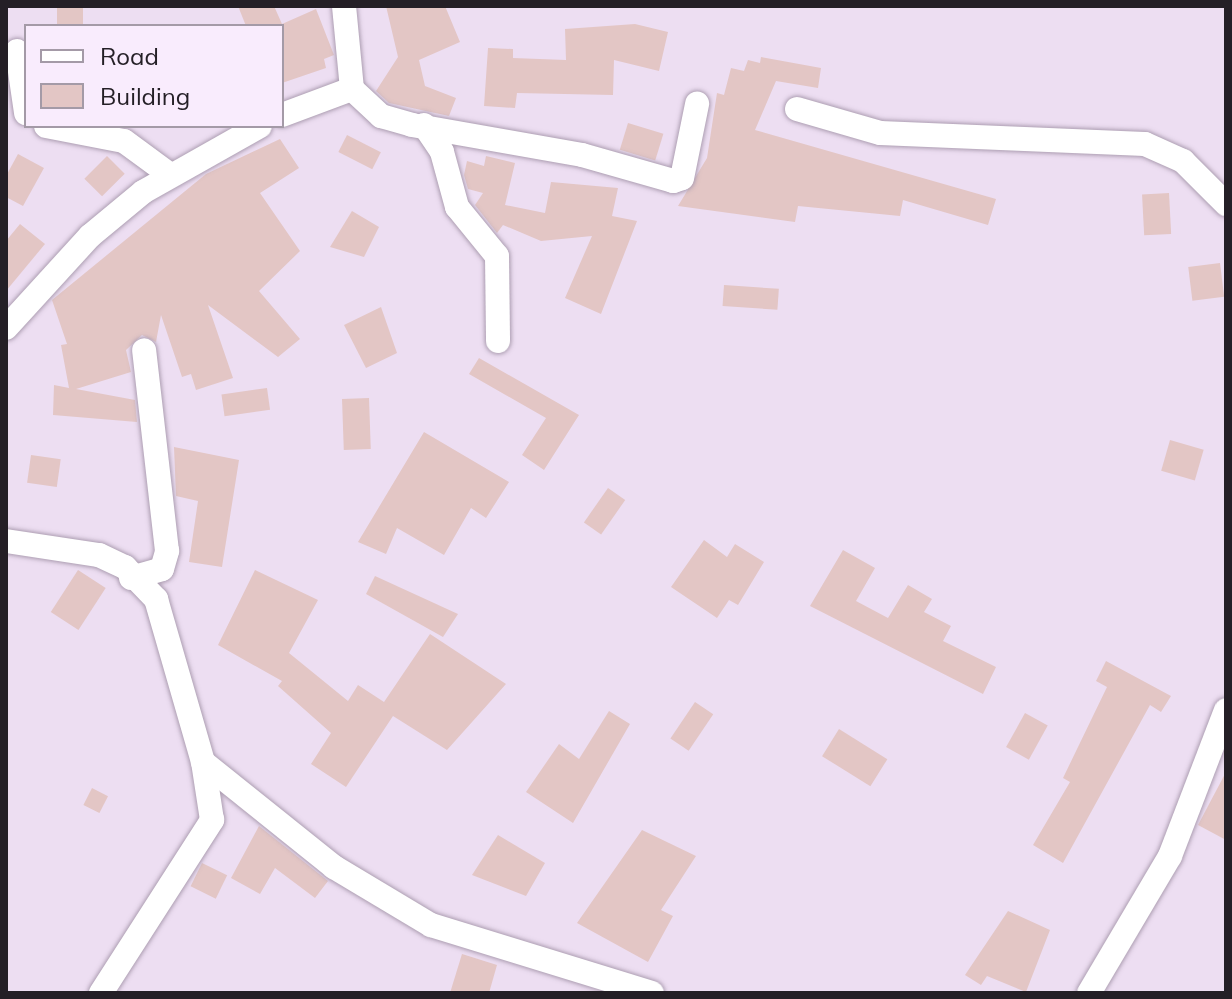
<!DOCTYPE html>
<html>
<head>
<meta charset="utf-8">
<style>
  body { margin:0 }
  #map { position:relative; width:1232px; height:999px; overflow:hidden; background:#eddef2; font-family:Mulish,sans-serif }
  div>[style] { position:absolute }
  [style*='--x'] { left:calc(var(--x)*1px); top:calc(var(--y)*1px); width:calc(var(--w)*1px); rotate:calc(var(--a)*1deg) }
  .building>* { inset:0; background:#e3c6c5; transform-origin:0 0 }
  .roads { filter:drop-shadow(0 0 2px #ad9eb2) drop-shadow(0 0 2px #ad9eb2) }
  .minor>* { height:24px; margin:-12px; padding:0 12px; transform-origin:12px; border-radius:12px; background:#fff }
  span { translate:-50% -50%; white-space:nowrap; text-align:center; line-height:1.15; -webkit-text-stroke:8px #f9ecfd; paint-order:stroke }
  .frame { position:absolute; inset:0; border:8px solid #241f26; pointer-events:none }
  .legend { position:absolute; left:24px; top:24px; width:260px; height:104px; box-sizing:border-box; background:#f9ecfd; border:2px solid #a49aa7; margin:0; padding:10px 14px; list-style:none; font-size:24px; color:#241f26 }
  .legend li { display:flex; align-items:center; gap:16px; height:40px }
  .legend b { width:40px; border:2px solid #a49aa7 }
</style>
</head>
<body>
<div id="map">
  <div class="building">
    <i style="left:57px;top:6px;width:26px;height:20px"></i>
    <i style="clip-path:polygon(238px 6px,274px 6px,282px 24px,316px 9px,334px 55px,324px 59px,326px 68px,282px 83px,282px 26px,246px 26px)"></i>
    <i style="clip-path:polygon(386px 6px,445px 6px,460px 42px,419px 60px,425px 86px,456px 98px,449px 116px,389px 103px,376px 91px,398px 57px)"></i>
    <i style="clip-path:polygon(635px 24px,668px 32px,659px 71px,614px 60px,613px 95px,517px 93px,515px 108px,484px 106px,488px 48px,513px 49px,513px 58px,566px 60px,565px 29px)"></i>
    <i style="clip-path:polygon(761px 57px,821px 68px,818px 88px,776px 81px,755px 130px,996px 199px,988px 225px,903px 200px,900px 216px,798px 206px,795px 222px,678px 206px,707px 158px,717px 93px,724px 95px,731px 68px,744px 71px,748px 60px,760px 63px)"></i>
    <i style="left:628px;top:123px;width:37px;height:28px;rotate:17deg"></i>
    <i style="left:347px;top:135px;width:38px;height:19px;rotate:27deg"></i>
    <i style="clip-path:polygon(280px 139px,299px 168px,260px 193px,300px 251px,259px 291px,300px 339px,278px 357px,208px 305px,233px 378px,196px 390px,191px 374px,182px 377px,161px 315px,156px 342px,142px 335px,126px 350px,131px 372px,76px 389px,135px 400px,137px 422px,53px 415px,54px 385px,69px 388px,61px 345px,67px 344px,52px 300px,206px 174px)"></i>
    <i style="clip-path:polygon(18px 154px,44px 168px,23px 206px,6px 197px,6px 176px)"></i>
    <i style="left:107px;top:156px;width:25px;height:32px;rotate:45deg"></i>
    <i style="clip-path:polygon(486px 156px,515px 163px,505px 205px,545px 213px,551px 182px,618px 188px,612px 216px,637px 221px,601px 314px,565px 298px,592px 236px,541px 241px,503px 225px,497px 233px,475px 205px,483px 193px,468px 189px,464px 175px,467px 161px,484px 166px)"></i>
    <i style="left:1169px;top:193px;width:41px;height:27px;rotate:87deg"></i>
    <i style="clip-path:polygon(352px 211px,379px 227px,364px 257px,330px 247px)"></i>
    <i style="clip-path:polygon(20px 224px,45px 244px,6px 291px,6px 241px)"></i>
    <i style="left:1220px;top:263px;width:34px;height:32px;rotate:83deg"></i>
    <i style="left:724px;top:285px;width:55px;height:21px;rotate:4deg"></i>
    <i style="clip-path:polygon(381px 307px,397px 353px,366px 368px,344px 325px)"></i>
    <i style="clip-path:polygon(479px 358px,579px 415px,544px 470px,522px 455px,546px 418px,469px 374px)"></i>
    <i style="left:267px;top:388px;width:22px;height:46px;rotate:82deg"></i>
    <i style="left:369px;top:398px;width:51px;height:27px;rotate:88deg"></i>
    <i style="clip-path:polygon(424px 432px,509px 482px,486px 518px,471px 508px,444px 555px,397px 528px,386px 554px,358px 542px)"></i>
    <i style="left:1170px;top:440px;width:35px;height:32px;rotate:16deg"></i>
    <i style="clip-path:polygon(174px 447px,239px 460px,222px 567px,189px 562px,198px 501px,176px 496px)"></i>
    <i style="left:31px;top:455px;width:30px;height:28px;rotate:8deg"></i>
    <i style="left:608px;top:488px;width:21px;height:42px;rotate:35deg"></i>
    <i style="clip-path:polygon(704px 540px,727px 557px,735px 544px,764px 562px,738px 605px,729px 600px,717px 618px,671px 587px)"></i>
    <i style="clip-path:polygon(843px 550px,875px 568px,856px 601px,888px 618px,908px 585px,932px 599px,924px 612px,951px 626px,943px 641px,996px 667px,983px 694px,810px 606px)"></i>
    <i style="left:78px;top:570px;width:33px;height:50px;rotate:33deg"></i>
    <i style="clip-path:polygon(255px 570px,318px 600px,289px 653px,348px 701px,358px 685px,384px 702px,430px 634px,506px 684px,447px 750px,393px 716px,346px 787px,311px 764px,331px 733px,278px 686px,282px 681px,218px 645px)"></i>
    <i style="clip-path:polygon(375px 576px,458px 614px,443px 637px,366px 594px)"></i>
    <i style="clip-path:polygon(1106px 661px,1171px 696px,1161px 712px,1150px 705px,1063px 863px,1033px 845px,1070px 782px,1063px 778px,1107px 687px,1096px 681px)"></i>
    <i style="left:695px;top:702px;width:22px;height:44px;rotate:34deg"></i>
    <i style="clip-path:polygon(609px 711px,630px 724px,573px 823px,526px 792px,559px 744px,579px 759px)"></i>
    <i style="left:1025px;top:713px;width:26px;height:39px;rotate:29deg"></i>
    <i style="left:839px;top:729px;width:57px;height:32px;rotate:32deg"></i>
    <i style="clip-path:polygon(1226px 772px,1226px 840px,1198px 825px)"></i>
    <i style="left:92px;top:788px;width:18px;height:19px;rotate:27deg"></i>
    <i style="clip-path:polygon(259px 826px,328px 881px,315px 898px,275px 868px,260px 894px,231px 878px)"></i>
    <i style="clip-path:polygon(642px 830px,696px 856px,661px 910px,673px 916px,648px 962px,577px 923px)"></i>
    <i style="clip-path:polygon(498px 835px,545px 863px,526px 896px,472px 875px)"></i>
    <i style="left:202px;top:863px;width:28px;height:26px;rotate:26deg"></i>
    <i style="clip-path:polygon(1008px 911px,1050px 930px,1026px 992px,987px 976px,981px 985px,965px 975px)"></i>
    <i style="clip-path:polygon(462px 954px,497px 965px,489px 993px,450px 993px)"></i>
  </div>
  <div class="roads">
    <div class="minor">
      <i style="--x:344;--y:6;--w:83;--a:84.5"></i>
      <i style="--x:17;--y:51;--w:63;--a:81.7"></i>
      <i style="--x:352;--y:89;--w:40;--a:43"></i>
      <i style="--x:381;--y:116;--w:32;--a:16"></i>
      <i style="--x:412;--y:125;--w:173;--a:10"></i>
      <i style="--x:582;--y:155;--w:95;--a:15.9"></i>
      <i style="--x:673;--y:181;--w:9;--a:-18"></i>
      <i style="--x:682;--y:178;--w:76;--a:-78.5"></i>
      <i style="--x:797;--y:109;--w:86;--a:16.1"></i>
      <i style="--x:880;--y:133;--w:265;--a:2.4"></i>
      <i style="--x:1145;--y:144;--w:42;--a:24.1"></i>
      <i style="--x:1183;--y:161;--w:61;--a:45"></i>
      <i style="--x:282;--y:115;--w:75;--a:-20.4"></i>
      <i style="--x:424;--y:125;--w:32;--a:56"></i>
      <i style="--x:442;--y:152;--w:57;--a:74.7"></i>
      <i style="--x:457;--y:207;--w:63;--a:50.8"></i>
      <i style="--x:497;--y:256;--w:85;--a:89.3"></i>
      <i style="--x:46;--y:126;--w:79;--a:10.9"></i>
      <i style="--x:124;--y:141;--w:56;--a:36.3"></i>
      <i style="--x:6;--y:328;--w:125;--a:-47.6"></i>
      <i style="--x:90;--y:236;--w:69;--a:-39.7"></i>
      <i style="--x:143;--y:192;--w:134;--a:-29.4"></i>
      <i style="--x:6;--y:541;--w:94;--a:8.6"></i>
      <i style="--x:99;--y:555;--w:29;--a:25"></i>
      <i style="--x:125;--y:567;--w:45;--a:45.9"></i>
      <i style="--x:156;--y:599;--w:170;--a:73.9"></i>
      <i style="--x:203;--y:762;--w:168;--a:38.7"></i>
      <i style="--x:334;--y:867;--w:113;--a:30.9"></i>
      <i style="--x:431;--y:925;--w:231;--a:17.1"></i>
      <i style="--x:131;--y:578;--w:32;--a:-16"></i>
      <i style="--x:162;--y:569;--w:19;--a:-74"></i>
      <i style="--x:167;--y:551;--w:202;--a:-96.5"></i>
      <i style="--x:101;--y:993;--w:206;--a:-57.3"></i>
      <i style="--x:212;--y:820;--w:59;--a:-98.8"></i>
      <i style="--x:1089;--y:993;--w:159;--a:-59.4"></i>
      <i style="--x:1170;--y:856;--w:156;--a:-69"></i>
    </div>
  </div>
  <div class="frame"></div>
  <ul class="legend">
  <li><b style="height:10px;background:#fff"></b>Road</li>
  <li><b style="height:22px;background:#e3c6c5"></b>Building</li>
  </ul>
</div>
</body>
</html>
